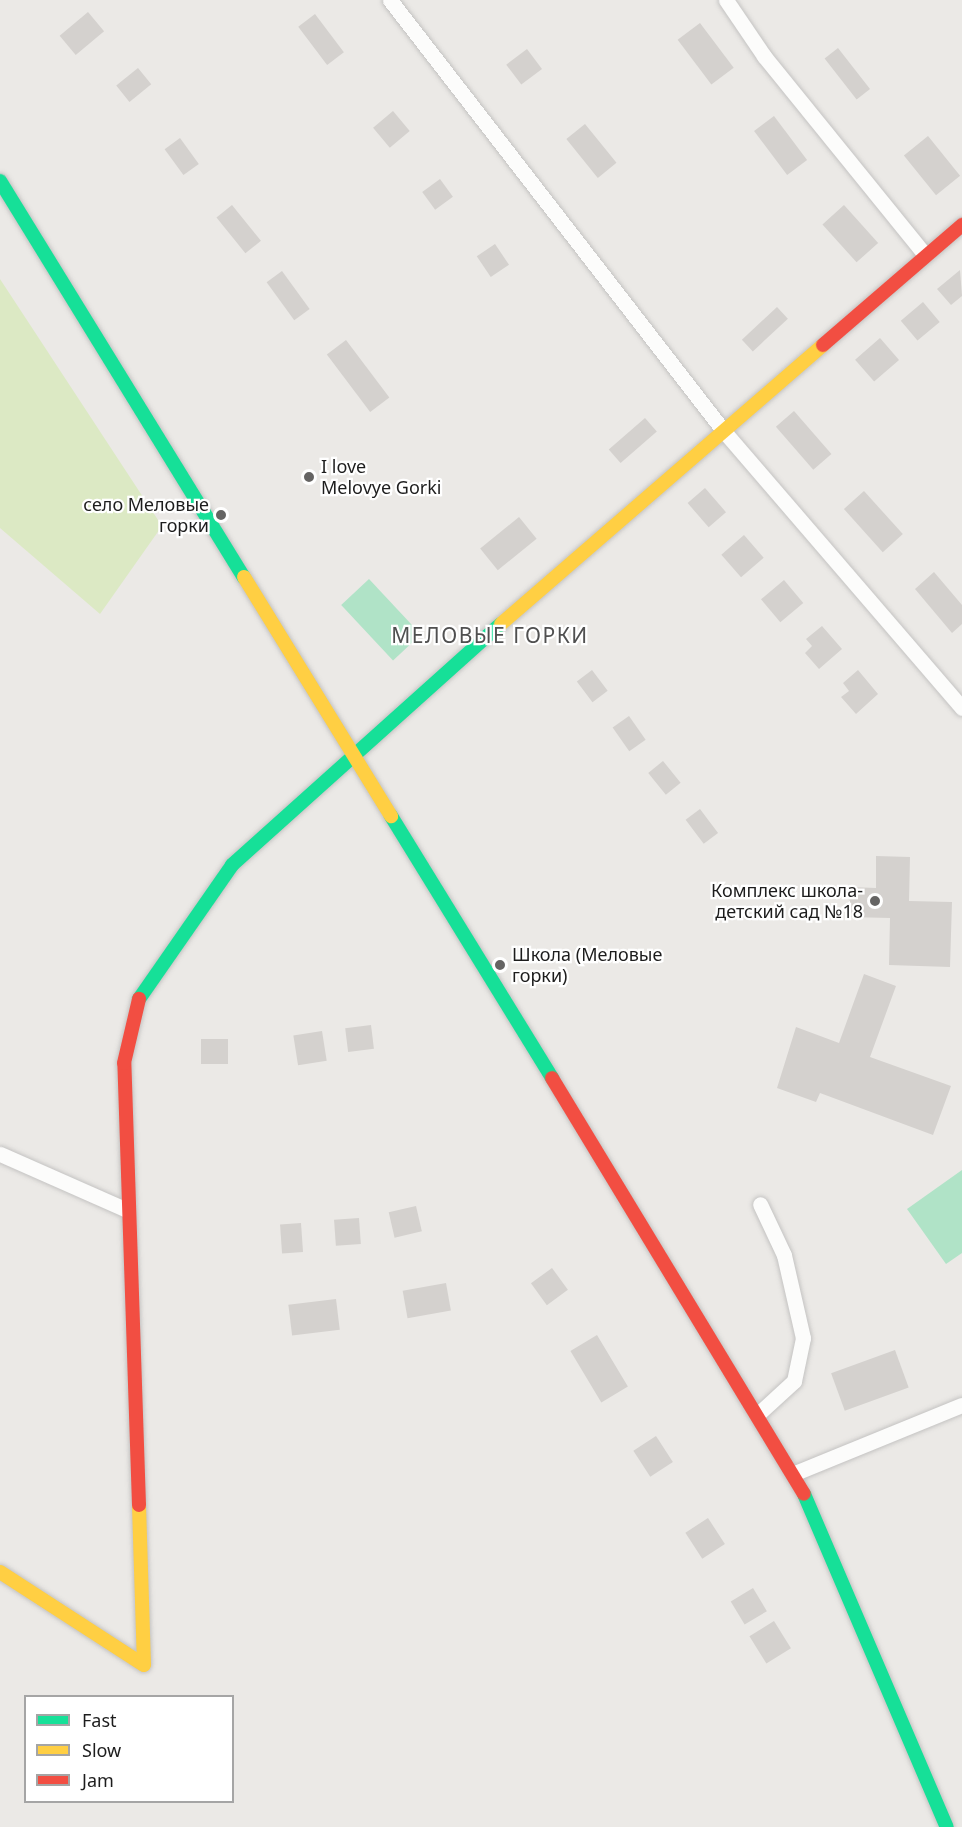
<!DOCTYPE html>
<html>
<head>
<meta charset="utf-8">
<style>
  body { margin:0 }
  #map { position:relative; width:962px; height:1827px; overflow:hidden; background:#ebe9e6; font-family:"Noto Sans",sans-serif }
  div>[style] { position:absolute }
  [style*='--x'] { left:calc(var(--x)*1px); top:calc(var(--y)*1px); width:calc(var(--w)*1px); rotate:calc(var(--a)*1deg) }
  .grass>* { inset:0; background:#dce9c4 }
  .pitch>* { inset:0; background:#b0e3c7; transform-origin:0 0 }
  .building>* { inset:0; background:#d4d1ce; transform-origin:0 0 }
  .roads { filter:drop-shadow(0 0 2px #c4c3c2) drop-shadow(0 0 2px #c4c3c2) }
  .street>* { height:15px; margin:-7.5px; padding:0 7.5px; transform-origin:7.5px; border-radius:7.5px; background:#fcfcfb }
  .fast>* { height:14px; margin:-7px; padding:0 7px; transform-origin:7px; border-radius:7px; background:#16e098 }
  .slow>* { height:14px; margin:-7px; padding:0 7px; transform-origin:7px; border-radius:7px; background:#ffcf43 }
  .jam>* { height:14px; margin:-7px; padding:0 7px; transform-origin:7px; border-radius:7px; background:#f24e42 }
  .dots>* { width:16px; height:16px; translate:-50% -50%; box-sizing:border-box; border:3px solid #fff; border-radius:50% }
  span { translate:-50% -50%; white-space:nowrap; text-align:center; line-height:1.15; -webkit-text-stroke:4.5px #fff; paint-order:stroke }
  .poi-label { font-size:18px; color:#1d1d1d }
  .left { translate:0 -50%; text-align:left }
  .right { translate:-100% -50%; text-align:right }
  .quarter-label { font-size:21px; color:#505050; letter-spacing:1.5px }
  .legend { position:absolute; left:24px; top:1695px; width:210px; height:108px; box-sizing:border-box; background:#fff; border:2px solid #a5a5a5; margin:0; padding:8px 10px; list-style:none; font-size:18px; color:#1d1d1d }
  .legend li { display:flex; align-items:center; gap:12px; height:30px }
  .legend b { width:30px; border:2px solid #a5a5a5 }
</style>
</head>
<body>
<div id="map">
  <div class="grass">
    <i style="clip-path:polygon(0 279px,162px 526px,100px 614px,0 528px)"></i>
  </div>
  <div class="pitch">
    <i style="left:369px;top:579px;width:76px;height:38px;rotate:47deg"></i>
    <i style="clip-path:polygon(962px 1170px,962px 1253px,946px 1264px,907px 1209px)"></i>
  </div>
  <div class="building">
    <i style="left:88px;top:12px;width:25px;height:37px;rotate:50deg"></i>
    <i style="left:315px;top:14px;width:48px;height:21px;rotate:53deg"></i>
    <i style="left:700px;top:23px;width:56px;height:28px;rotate:53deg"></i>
    <i style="left:838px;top:48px;width:52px;height:17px;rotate:52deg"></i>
    <i style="left:527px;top:49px;width:25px;height:26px;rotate:53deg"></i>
    <i style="left:138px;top:68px;width:21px;height:28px;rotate:51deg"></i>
    <i style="left:393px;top:111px;width:26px;height:26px;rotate:50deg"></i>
    <i style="left:774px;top:116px;width:55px;height:25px;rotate:53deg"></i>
    <i style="left:585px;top:124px;width:50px;height:24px;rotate:51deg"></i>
    <i style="left:928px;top:136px;width:51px;height:31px;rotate:51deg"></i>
    <i style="left:180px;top:138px;width:32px;height:19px;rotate:54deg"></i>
    <i style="left:440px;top:179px;width:22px;height:22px;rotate:54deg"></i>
    <i style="left:232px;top:205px;width:46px;height:20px;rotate:51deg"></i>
    <i style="left:844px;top:205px;width:51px;height:29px;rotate:48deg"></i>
    <i style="left:495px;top:244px;width:25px;height:22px;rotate:56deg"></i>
    <i style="clip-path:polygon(960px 270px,962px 296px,951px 305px,937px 289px)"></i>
    <i style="left:282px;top:271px;width:47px;height:19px;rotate:54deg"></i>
    <i style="left:923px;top:302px;width:26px;height:29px;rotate:50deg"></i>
    <i style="left:777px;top:307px;width:16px;height:48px;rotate:47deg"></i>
    <i style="left:880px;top:338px;width:29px;height:33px;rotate:49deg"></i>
    <i style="left:346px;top:340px;width:72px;height:24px;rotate:53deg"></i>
    <i style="left:794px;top:411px;width:57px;height:24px;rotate:49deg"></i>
    <i style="left:645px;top:418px;width:18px;height:48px;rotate:49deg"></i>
    <i style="left:705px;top:488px;width:32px;height:23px;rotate:49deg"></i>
    <i style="left:864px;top:491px;width:58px;height:27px;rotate:48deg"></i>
    <i style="left:519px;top:517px;width:28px;height:50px;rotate:51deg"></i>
    <i style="left:744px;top:535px;width:30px;height:30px;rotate:49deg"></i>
    <i style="clip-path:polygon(934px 572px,962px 605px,962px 624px,952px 633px,915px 589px)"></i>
    <i style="left:784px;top:580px;width:30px;height:30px;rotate:50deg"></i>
    <i style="clip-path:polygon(822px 626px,842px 649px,819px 669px,805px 653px,812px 646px,806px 639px)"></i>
    <i style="left:592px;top:670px;width:26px;height:19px;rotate:53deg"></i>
    <i style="clip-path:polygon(858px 670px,878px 694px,856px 714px,841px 697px,849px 691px,843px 683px)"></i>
    <i style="left:629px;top:716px;width:29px;height:20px;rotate:55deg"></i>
    <i style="left:663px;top:761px;width:28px;height:19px;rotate:51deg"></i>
    <i style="left:700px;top:809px;width:30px;height:18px;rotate:53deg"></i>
    <i style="clip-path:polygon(876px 856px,910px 857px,909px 901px,952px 902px,950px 967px,889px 965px,890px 918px,849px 917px,850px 887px,876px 888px)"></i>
    <i style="clip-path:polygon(864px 974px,896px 986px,870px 1057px,951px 1086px,933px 1135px,820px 1093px,816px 1102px,777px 1088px,796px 1027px,839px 1043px)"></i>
    <i style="left:371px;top:1025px;width:24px;height:26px;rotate:83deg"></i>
    <i style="left:322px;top:1031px;width:30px;height:29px;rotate:81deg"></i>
    <i style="left:201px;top:1039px;width:27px;height:25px"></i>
    <i style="left:416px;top:1206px;width:26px;height:28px;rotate:77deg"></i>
    <i style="left:359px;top:1218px;width:26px;height:25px;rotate:86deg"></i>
    <i style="left:301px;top:1223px;width:29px;height:21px;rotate:86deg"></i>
    <i style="left:552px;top:1268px;width:27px;height:26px;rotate:54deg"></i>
    <i style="left:446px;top:1283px;width:28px;height:44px;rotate:80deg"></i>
    <i style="left:336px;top:1299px;width:31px;height:48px;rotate:83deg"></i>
    <i style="left:597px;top:1335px;width:60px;height:31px;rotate:59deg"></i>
    <i style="left:895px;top:1350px;width:40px;height:68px;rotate:70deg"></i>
    <i style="left:656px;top:1436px;width:31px;height:27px;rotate:57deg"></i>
    <i style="left:708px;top:1518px;width:31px;height:27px;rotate:57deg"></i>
    <i style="left:753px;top:1588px;width:27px;height:26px;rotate:59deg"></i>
    <i style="left:774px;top:1621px;width:32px;height:29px;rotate:58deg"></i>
  </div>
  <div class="roads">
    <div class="street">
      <i style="--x:390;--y:0;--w:542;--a:52.26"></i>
      <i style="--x:722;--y:429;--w:368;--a:49.3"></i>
      <i style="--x:726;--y:0;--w:68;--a:55.8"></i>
      <i style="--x:764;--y:56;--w:256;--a:51"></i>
      <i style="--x:0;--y:1154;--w:139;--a:23.8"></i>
      <i style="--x:758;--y:1414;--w:49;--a:-42.5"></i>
      <i style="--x:794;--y:1381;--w:44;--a:-78.2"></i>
      <i style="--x:803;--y:1338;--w:85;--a:-102.9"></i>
      <i style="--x:784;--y:1255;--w:56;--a:-115.2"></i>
      <i style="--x:795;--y:1473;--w:180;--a:-22.2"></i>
    </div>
    <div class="fast">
      <i style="--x:0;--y:181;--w:465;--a:58.4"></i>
      <i style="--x:391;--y:816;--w:308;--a:58.4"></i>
      <i style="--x:139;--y:999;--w:163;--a:-55.2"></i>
      <i style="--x:232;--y:865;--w:361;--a:-41.9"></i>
      <i style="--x:804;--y:1494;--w:362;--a:66.8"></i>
    </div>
    <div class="slow">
      <i style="--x:244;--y:577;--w:281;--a:58.4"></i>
      <i style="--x:501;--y:624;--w:426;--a:-40.9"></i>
      <i style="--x:0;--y:1572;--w:171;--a:32.9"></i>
      <i style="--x:144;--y:1665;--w:160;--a:-91.8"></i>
    </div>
    <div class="jam">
      <i style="--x:823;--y:345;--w:184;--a:-40.8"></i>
      <i style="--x:552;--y:1078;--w:486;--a:58.8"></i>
      <i style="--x:139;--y:1505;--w:442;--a:-91.9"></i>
      <i style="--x:124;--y:1063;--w:66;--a:-76.8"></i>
    </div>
  </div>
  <div class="dots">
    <i style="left:309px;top:477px;background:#656463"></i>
    <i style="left:221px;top:515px;background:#656463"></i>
    <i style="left:875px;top:901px;background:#656463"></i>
    <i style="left:500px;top:965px;background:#656463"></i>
  </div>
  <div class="poi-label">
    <span class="left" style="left:321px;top:477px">I love<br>Melovye Gorki</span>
    <span class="right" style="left:209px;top:515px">село Меловые<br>горки</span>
    <span class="right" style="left:863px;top:901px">Комплекс школа-<br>детский сад №18</span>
    <span class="left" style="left:512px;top:965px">Школа (Меловые<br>горки)</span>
  </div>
  <div class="quarter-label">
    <span style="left:490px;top:635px">МЕЛОВЫЕ ГОРКИ</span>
  </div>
  <ul class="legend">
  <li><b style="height:8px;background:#16e098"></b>Fast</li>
  <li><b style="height:8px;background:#ffcf43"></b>Slow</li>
  <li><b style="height:8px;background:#f24e42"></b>Jam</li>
  </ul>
</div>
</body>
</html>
